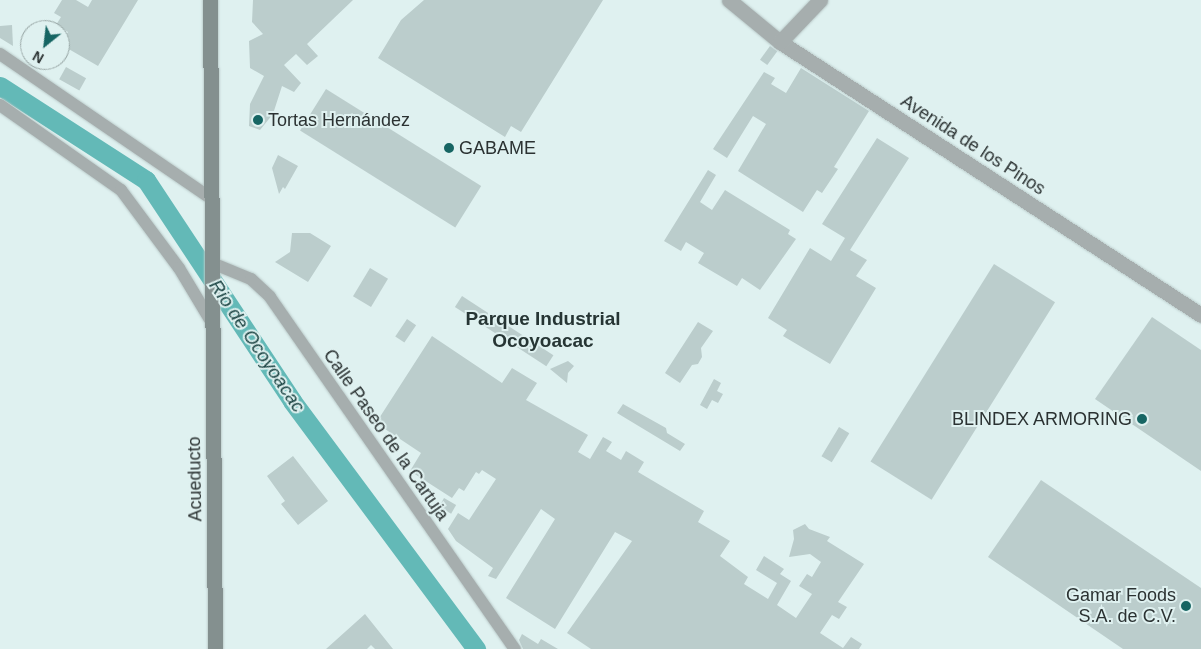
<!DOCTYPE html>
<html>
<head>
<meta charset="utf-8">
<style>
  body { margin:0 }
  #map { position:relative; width:1201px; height:649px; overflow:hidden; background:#dff1f0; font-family:Arial,sans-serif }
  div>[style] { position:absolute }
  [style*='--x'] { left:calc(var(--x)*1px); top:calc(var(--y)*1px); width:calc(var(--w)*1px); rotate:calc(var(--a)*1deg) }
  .river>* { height:19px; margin:-9.5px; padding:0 9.5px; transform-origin:9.5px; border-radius:9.5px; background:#63b9b7 }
  .building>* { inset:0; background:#bbcdcc; transform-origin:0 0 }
  .roads { filter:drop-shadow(0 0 1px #bbcbca) drop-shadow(0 0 1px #bbcbca) }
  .minor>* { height:12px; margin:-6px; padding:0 6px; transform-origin:6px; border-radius:6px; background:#a6aeae }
  .tertiary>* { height:15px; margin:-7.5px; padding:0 7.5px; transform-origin:7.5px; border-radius:7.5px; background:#a6aeae }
  .secondary>* { height:15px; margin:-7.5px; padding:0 7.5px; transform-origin:7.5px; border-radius:7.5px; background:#84908f }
  .dots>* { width:14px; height:14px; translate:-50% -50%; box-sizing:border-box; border:2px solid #dff1f0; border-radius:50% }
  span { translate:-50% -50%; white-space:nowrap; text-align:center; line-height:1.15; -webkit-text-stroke:4px #dff1f0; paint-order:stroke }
  .poi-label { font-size:18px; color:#2b3232 }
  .left { translate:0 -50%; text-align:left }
  .right { translate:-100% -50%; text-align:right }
  .street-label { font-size:18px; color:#2b3232 }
  .neighbourhood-label { font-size:19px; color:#263534; font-weight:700 }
  .water-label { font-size:19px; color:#1a4342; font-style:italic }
  .north { position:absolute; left:20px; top:20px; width:50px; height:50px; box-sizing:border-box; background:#dff1f0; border:1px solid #97a5a4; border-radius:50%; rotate:209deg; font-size:14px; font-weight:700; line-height:20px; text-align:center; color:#2b3232 }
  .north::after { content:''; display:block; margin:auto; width:18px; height:22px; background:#166563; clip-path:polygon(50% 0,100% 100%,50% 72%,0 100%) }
</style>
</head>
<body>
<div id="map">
  <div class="river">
    <i style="--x:0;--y:86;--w:174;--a:32.8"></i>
    <i style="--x:146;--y:180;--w:265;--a:56.5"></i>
    <i style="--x:292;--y:401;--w:309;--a:53.4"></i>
  </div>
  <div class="building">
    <i style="clip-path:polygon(62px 0,76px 0,88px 7px,92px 0,138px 0,98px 66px,60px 44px,68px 32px,56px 25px,61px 17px,54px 13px)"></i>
    <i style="clip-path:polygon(253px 0,353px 0,307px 44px,318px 56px,307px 65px,296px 54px,284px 65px,301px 83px,294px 92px,282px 86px,273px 114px,260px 130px,249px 126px,250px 104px,264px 76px,250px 68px,249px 41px,263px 34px,252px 22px)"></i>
    <i style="clip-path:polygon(424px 0,603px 0,521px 132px,511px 126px,505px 137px,378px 58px,401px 20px)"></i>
    <i style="clip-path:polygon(12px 25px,13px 46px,0 38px,0 26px)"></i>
    <i style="left:770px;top:46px;width:9px;height:17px;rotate:36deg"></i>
    <i style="left:66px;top:67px;width:23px;height:14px;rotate:29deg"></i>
    <i style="clip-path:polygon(801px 68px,869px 111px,834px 167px,838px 169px,822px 193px,817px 190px,803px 212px,738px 171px,766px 124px,753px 116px,727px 158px,713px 149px,764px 72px,775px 78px,771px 84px,786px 93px)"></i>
    <i style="left:326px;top:89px;width:183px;height:49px;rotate:32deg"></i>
    <i style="clip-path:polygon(877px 138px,909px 158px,850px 250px,867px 260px,856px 276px,876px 288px,830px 364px,783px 336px,787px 330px,768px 318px,810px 248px,831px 261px,845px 238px,822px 224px)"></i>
    <i style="clip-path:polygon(278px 155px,298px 166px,285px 189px,283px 187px,279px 194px,272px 168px)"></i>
    <i style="clip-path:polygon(708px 170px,716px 175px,700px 202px,712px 210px,725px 190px,790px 230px,788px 234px,796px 239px,760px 290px,742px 278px,737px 286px,698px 263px,704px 253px,686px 242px,681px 251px,664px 241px)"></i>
    <i style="clip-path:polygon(292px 233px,310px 233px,331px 246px,308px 282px,275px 262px,290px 252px)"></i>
    <i style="left:994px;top:264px;width:72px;height:233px;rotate:32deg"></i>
    <i style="left:370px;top:268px;width:21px;height:33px;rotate:31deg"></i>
    <i style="left:462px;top:296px;width:109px;height:13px;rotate:33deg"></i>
    <i style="clip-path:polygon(1152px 317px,1201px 350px,1201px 471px,1095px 399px)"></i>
    <i style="left:407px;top:319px;width:11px;height:21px;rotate:34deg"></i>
    <i style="clip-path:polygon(698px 322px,713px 331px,701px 348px,702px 357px,698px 364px,692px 365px,680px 383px,665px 373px)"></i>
    <i style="clip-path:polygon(432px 336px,502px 383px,512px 368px,537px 383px,526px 400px,588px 435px,578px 452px,590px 459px,603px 437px,612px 442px,606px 451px,621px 460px,626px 451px,644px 462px,638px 472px,704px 511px,698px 522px,730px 541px,720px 556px,748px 577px,744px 584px,768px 599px,777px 583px,756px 570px,764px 556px,784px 569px,780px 574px,791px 581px,777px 605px,796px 618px,812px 594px,799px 586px,807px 574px,812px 577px,821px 562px,810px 554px,789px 557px,794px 539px,793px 530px,805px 524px,809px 529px,830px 537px,827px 541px,864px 564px,838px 602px,847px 607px,839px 619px,832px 615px,820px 633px,843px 648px,851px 637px,862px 644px,859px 649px,591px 649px,567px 633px,632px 541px,615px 532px,555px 629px,506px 598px,555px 519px,541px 509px,496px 579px,488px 576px,493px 568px,456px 541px,448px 529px,458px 513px,469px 520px,496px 479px,482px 470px,479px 474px,476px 472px,464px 491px,459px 488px,452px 498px,410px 471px,421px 453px,376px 423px)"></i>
    <i style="clip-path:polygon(568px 361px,574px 366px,568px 373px,567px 383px,550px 369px)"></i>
    <i style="clip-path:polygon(714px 379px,721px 383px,717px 391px,723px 394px,718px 403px,712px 400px,707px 409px,700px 405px)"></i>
    <i style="clip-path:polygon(623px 404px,666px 428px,667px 433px,685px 444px,680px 451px,617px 413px)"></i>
    <i style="left:839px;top:427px;width:12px;height:34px;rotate:31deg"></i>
    <i style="clip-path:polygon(293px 456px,328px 501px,298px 525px,281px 504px,285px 501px,267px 476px)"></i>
    <i style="clip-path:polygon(1041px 480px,1201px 588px,1201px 649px,1123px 649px,988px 557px)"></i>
    <i style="left:444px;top:498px;width:14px;height:10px;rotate:30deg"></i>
    <i style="clip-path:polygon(365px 614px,393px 649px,375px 649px,371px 645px,367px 649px,326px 649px)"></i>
    <i style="clip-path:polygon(522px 634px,538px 644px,541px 639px,558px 649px,523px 649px,519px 640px)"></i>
  </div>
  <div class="roads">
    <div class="minor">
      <i style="--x:0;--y:54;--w:255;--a:34.4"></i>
      <i style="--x:0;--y:105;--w:148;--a:35.1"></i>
      <i style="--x:121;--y:190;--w:97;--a:53.4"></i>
      <i style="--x:179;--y:268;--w:64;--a:59"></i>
      <i style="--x:212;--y:263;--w:42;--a:22.3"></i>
      <i style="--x:251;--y:279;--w:26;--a:43"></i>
      <i style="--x:270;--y:297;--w:429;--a:55.2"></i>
    </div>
    <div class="tertiary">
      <i style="--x:729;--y:0;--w:66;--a:39.5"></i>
      <i style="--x:780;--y:42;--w:502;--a:32.96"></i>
      <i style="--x:780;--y:42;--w:58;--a:-46.4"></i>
    </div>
    <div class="secondary">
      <i style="--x:210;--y:0;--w:649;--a:89.56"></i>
    </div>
  </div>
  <div class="dots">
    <i style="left:258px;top:120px;background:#166563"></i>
    <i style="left:449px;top:148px;background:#166563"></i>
    <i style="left:1142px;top:419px;background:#166563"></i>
    <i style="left:1186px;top:606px;background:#166563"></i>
  </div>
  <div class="poi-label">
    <span class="left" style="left:268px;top:120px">Tortas Hernández</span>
    <span class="left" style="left:459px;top:148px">GABAME</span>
    <span class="right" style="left:1132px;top:419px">BLINDEX ARMORING</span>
    <span class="right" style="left:1176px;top:606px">Gamar Foods<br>S.A. de C.V.</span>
  </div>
  <div class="street-label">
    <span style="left:973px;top:145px;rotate:33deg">Avenida de los Pinos</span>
    <span style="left:386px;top:435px;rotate:55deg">Calle Paseo de la Cartuja</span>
    <span style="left:195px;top:479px;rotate:-91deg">Acueducto</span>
  </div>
  <div class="neighbourhood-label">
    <span style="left:543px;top:330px">Parque Industrial<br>Ocoyoacac</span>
  </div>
  <div class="water-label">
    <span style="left:257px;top:346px;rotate:56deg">Rio de Ocoyoacac</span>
  </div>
  <div class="north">N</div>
</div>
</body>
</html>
